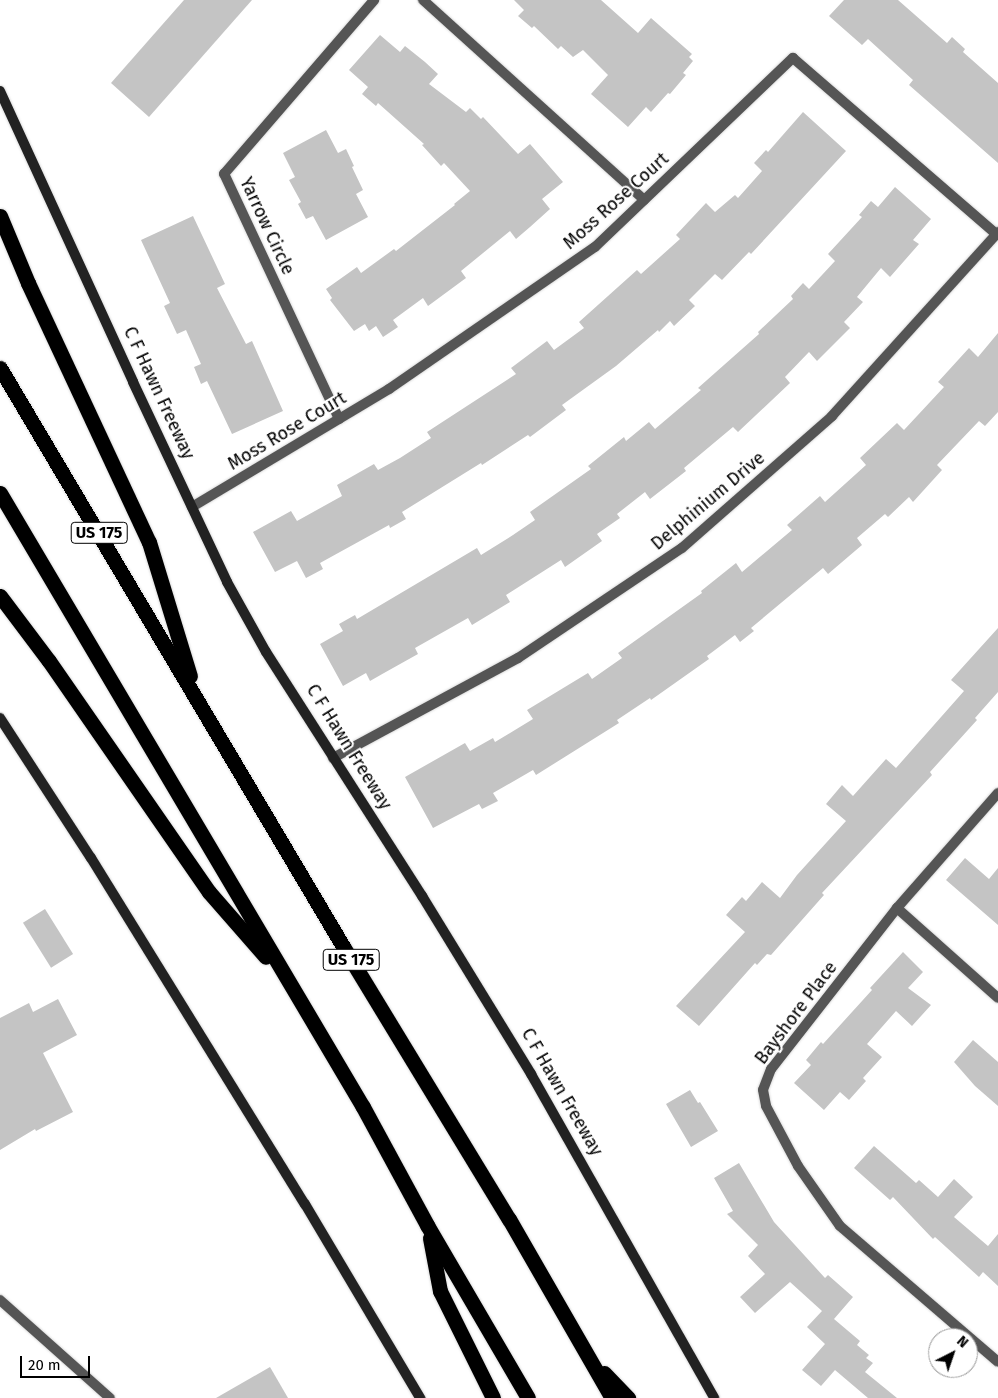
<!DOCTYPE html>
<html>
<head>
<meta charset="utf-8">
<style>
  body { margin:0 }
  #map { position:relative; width:998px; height:1398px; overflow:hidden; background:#fff; font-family:"Fira Sans",sans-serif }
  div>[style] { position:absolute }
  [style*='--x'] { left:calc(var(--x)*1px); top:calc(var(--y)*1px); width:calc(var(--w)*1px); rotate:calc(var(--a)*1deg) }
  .building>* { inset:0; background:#c4c4c4; transform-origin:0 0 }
  .roads { filter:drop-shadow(0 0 1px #dbdbdb) drop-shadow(0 0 1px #dbdbdb) }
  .street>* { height:10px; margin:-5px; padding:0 5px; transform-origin:5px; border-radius:5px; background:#555 }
  .secondary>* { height:10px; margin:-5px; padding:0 5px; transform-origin:5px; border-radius:5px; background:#222 }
  .highway>* { height:15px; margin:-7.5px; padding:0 7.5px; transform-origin:7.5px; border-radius:7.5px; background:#000 }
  span { translate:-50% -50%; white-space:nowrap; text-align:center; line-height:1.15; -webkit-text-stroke:4px #fff; paint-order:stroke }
  .shield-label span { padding:1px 4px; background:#fff; border:1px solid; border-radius:4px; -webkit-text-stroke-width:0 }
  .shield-label { font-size:16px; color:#000; font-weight:700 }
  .street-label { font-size:18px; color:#000 }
  .north { position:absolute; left:928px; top:1328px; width:50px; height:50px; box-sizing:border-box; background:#fff; border:1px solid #999; border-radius:50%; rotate:41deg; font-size:14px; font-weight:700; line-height:20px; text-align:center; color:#000 }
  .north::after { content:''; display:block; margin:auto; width:18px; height:22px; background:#000; clip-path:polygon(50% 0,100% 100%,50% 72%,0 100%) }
  .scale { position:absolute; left:20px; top:1356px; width:70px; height:22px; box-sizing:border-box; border:2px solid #000; border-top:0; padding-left:6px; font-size:15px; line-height:18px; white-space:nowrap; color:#000; -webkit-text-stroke:4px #fff; paint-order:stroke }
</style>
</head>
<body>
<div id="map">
  <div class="building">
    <i style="clip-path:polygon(184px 0,252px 0,149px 117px,111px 83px)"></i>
    <i style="clip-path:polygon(514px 0,601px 0,638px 33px,651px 18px,692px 54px,689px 57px,693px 61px,683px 73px,686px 75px,670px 94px,668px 93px,651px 112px,646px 107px,628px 127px,591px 94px,608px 75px,583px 50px,573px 57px,561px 46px,558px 49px,534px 26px,532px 28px,518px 16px,524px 10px)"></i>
    <i style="clip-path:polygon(844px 0,898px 0,947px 43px,952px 37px,965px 49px,963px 52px,998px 83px,998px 163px,909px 85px,913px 80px,868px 39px,862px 45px,829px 16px)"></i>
    <i style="clip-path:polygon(380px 35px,400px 52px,405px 46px,425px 62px,438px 74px,429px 84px,466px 112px,470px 108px,481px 119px,483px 117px,518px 154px,530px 144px,563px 182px,542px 199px,550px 209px,530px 227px,516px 239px,510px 231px,461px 271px,466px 278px,428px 306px,423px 298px,393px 320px,398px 327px,383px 337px,376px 326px,369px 331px,365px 324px,354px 331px,330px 300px,332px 298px,326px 289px,357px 267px,361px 273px,394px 249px,396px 251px,455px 205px,454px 204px,470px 191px,444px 163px,441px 166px,422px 145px,424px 144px,378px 103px,376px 106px,362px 94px,368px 87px,349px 70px)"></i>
    <i style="clip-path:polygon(803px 112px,846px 151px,751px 254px,749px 252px,722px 280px,715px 274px,689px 300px,695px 306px,674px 326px,670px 321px,659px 332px,658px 330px,616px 366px,562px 405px,566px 410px,530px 437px,528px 435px,482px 465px,481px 463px,402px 512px,406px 519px,390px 528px,389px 525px,320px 563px,323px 569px,306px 578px,297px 561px,275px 572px,253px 532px,291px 511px,297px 521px,342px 496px,337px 485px,374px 464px,378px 470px,400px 458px,431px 438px,427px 432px,516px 374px,511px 368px,547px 341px,554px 350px,584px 328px,579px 322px,637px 270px,641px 274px,680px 239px,676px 235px,706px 203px,715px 212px,735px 195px,738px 198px,762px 171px,754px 163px,766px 150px,768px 152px)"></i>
    <i style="clip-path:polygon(326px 130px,338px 153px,346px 149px,354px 166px,352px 167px,363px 190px,356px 194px,368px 217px,326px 240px,313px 216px,306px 219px,298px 204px,301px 202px,289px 180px,295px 177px,283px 153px)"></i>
    <i style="clip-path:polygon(895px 187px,931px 219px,913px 240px,919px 244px,890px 277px,881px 268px,857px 297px,863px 302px,844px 322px,850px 328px,817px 361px,809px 352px,785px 377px,790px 383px,738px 432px,733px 427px,684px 468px,686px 471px,650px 499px,645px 492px,617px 514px,620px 518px,597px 534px,602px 541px,565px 567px,561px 560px,506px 595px,510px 602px,472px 625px,468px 618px,415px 648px,418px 654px,384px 673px,370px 681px,366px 673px,343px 686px,320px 644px,343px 631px,339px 624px,355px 615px,357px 619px,477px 548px,481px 555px,513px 535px,535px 520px,530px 512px,591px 469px,588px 466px,624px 437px,626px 441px,649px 422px,655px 429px,701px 390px,698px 388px,759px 334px,758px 332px,793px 299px,791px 296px,803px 283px,809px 289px,835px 261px,828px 254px,862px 217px,859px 215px,871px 201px,878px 207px)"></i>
    <i style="clip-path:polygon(193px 216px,225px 284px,217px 288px,246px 344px,252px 341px,283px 411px,232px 434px,207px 381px,201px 384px,194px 367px,201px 364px,186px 330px,177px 334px,164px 306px,170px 303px,141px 240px)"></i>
    <i style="clip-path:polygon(998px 333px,998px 412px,985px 426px,979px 421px,937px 465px,942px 470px,913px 502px,909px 497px,888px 517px,885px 514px,857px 538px,862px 545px,828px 574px,823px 568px,751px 628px,754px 631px,740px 642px,735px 635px,707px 656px,709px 659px,651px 700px,650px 698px,617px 720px,619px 723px,536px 775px,533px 770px,493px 793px,498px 801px,482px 809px,479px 804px,433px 828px,405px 777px,465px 743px,470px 751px,493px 738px,495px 742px,533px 719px,527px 710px,588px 673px,592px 679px,622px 658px,618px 653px,702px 593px,701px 591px,736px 563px,742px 572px,792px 530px,787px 525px,820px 496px,825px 502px,866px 465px,860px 458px,897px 423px,904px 430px,944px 387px,938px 382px,969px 348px,978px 357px)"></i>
    <i style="clip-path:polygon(998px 628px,998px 692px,975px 718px,977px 720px,930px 772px,932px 775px,822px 893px,824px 895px,771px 955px,767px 954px,757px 965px,755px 963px,699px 1026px,676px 1006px,745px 932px,726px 915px,742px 897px,746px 901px,762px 882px,780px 898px,797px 875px,846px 821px,826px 804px,842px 785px,853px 796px,886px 759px,896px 768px,964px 691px,951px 680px)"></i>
    <i style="clip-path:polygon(965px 858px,989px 879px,998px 868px,998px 925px,946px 880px)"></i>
    <i style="left:45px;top:909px;width:53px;height:26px;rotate:58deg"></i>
    <i style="clip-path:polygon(903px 952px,923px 972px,908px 988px,931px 1005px,912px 1026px,896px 1011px,867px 1044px,882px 1057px,863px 1078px,866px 1081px,849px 1100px,840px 1092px,824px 1110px,794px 1083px,811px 1065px,806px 1060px,821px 1042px,823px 1044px,872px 990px,870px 988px)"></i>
    <i style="clip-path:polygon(58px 999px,77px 1035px,43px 1053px,73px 1112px,36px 1131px,35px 1129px,0 1150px,0 1018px,29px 1003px,33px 1012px)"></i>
    <i style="clip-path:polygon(973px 1040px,998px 1062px,998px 1106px,975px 1086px,954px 1062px)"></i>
    <i style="clip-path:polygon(690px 1090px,698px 1103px,700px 1102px,718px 1131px,691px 1147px,666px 1104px)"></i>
    <i style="clip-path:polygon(874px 1146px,916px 1183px,919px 1180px,938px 1197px,954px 1179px,973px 1197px,954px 1217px,988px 1246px,998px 1234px,998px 1286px,983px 1272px,979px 1277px,935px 1237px,933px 1239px,893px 1197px,890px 1200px,854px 1168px)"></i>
    <i style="clip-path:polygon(739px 1163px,774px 1222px,825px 1278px,828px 1275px,853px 1297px,834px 1319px,860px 1341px,857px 1345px,869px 1355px,866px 1358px,873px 1363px,865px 1372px,897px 1398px,868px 1398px,835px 1370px,821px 1386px,802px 1370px,825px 1344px,807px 1327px,822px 1311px,790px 1282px,755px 1313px,740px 1297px,765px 1274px,748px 1256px,758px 1245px,727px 1214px,733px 1211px,714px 1178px)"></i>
    <i style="clip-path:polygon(270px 1367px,288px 1398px,216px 1398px)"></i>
  </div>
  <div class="roads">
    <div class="street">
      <i style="--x:423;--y:0;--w:298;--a:42.1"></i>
      <i style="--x:339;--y:419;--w:271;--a:-115.1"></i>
      <i style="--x:224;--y:174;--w:230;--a:-49.2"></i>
      <i style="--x:192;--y:507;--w:230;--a:-30.9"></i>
      <i style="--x:389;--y:389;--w:250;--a:-34.6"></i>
      <i style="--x:595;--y:247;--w:274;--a:-43.7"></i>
      <i style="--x:793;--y:58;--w:269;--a:40.9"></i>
      <i style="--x:333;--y:758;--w:210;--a:-28.4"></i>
      <i style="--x:518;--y:658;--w:197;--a:-33.9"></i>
      <i style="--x:682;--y:548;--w:200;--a:-41.3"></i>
      <i style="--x:832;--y:416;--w:248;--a:-47.9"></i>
      <i style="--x:998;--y:793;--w:153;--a:131.3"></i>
      <i style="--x:897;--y:908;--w:204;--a:128"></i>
      <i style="--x:771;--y:1069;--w:22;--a:111"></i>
      <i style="--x:763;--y:1090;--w:16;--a:79"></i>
      <i style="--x:766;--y:1106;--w:68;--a:61.9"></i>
      <i style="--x:798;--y:1166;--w:73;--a:55"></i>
      <i style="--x:840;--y:1226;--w:208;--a:40.7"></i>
      <i style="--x:897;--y:908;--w:135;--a:41.7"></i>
      <i style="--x:0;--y:1300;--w:147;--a:41.7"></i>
    </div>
    <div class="secondary">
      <i style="--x:0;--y:91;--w:320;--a:65.4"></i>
      <i style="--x:133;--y:382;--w:221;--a:64.8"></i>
      <i style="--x:227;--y:582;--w:80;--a:60.9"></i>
      <i style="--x:266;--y:652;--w:290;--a:57.4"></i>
      <i style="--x:422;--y:896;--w:209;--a:58.5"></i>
      <i style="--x:531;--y:1074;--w:372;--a:60.5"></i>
      <i style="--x:0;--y:718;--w:167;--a:57"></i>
      <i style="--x:91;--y:858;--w:407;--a:58.3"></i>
      <i style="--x:305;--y:1204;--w:226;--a:59.3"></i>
    </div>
    <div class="highway">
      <i style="--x:0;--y:216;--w:73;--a:67.3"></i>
      <i style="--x:28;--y:283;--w:286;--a:65"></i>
      <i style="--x:149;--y:542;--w:140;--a:73"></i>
      <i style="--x:0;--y:368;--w:674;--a:59.33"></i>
      <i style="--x:344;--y:948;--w:317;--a:58.7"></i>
      <i style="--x:509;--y:1219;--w:207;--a:60.1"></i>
      <i style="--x:0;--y:493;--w:713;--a:59.41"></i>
      <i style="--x:363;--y:1107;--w:134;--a:61.5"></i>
      <i style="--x:427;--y:1225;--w:200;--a:59.7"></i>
      <i style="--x:0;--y:596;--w:81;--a:53"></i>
      <i style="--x:49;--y:661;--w:281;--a:55.3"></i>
      <i style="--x:209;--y:892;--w:86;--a:48.8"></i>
      <i style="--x:430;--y:1238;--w:54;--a:79.3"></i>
      <i style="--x:440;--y:1291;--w:119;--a:63.6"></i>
      <i style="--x:604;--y:1373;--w:35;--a:46"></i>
    </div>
  </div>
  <div class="shield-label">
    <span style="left:99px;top:533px">US 175</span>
    <span style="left:351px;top:960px">US 175</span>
  </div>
  <div class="street-label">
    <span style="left:616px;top:201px;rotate:-42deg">Moss Rose Court</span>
    <span style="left:267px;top:226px;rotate:65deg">Yarrow Circle</span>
    <span style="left:159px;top:393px;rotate:65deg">C F Hawn Freeway</span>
    <span style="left:287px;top:431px;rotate:-31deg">Moss Rose Court</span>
    <span style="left:708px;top:501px;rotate:-40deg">Delphinium Drive</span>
    <span style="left:349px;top:747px;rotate:58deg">C F Hawn Freeway</span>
    <span style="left:796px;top:1013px;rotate:-53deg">Bayshore Place</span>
    <span style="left:562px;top:1092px;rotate:60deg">C F Hawn Freeway</span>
  </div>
  <div class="north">N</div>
  <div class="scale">20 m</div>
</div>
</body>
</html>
